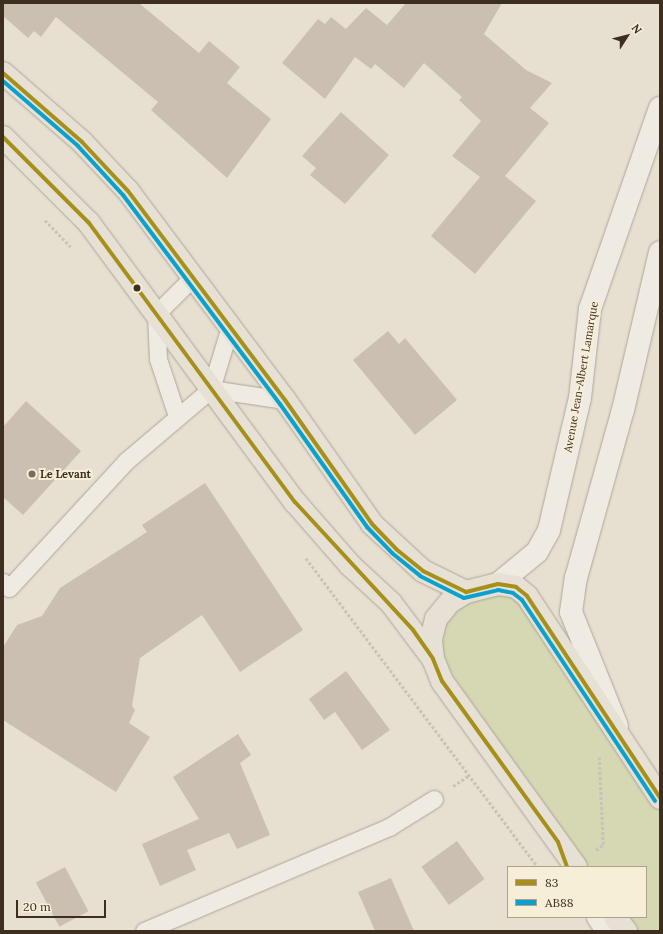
<!DOCTYPE html>
<html>
<head>
<meta charset="utf-8">
<style>
  body { margin:0 }
  #map { position:relative; width:663px; height:934px; overflow:hidden; background:#e7e0d1; font-family:Lora,serif }
  div>[style] { position:absolute }
  [style*='--x'] { left:calc(var(--x)*1px); top:calc(var(--y)*1px); width:calc(var(--w)*1px); rotate:calc(var(--a)*1deg) }
  .green>* { inset:0; background:#d6d7b3 }
  .building>* { inset:0; background:#cbbfb2; transform-origin:0 0 }
  .path>* { height:2.5px; margin-top:-1.25px; transform-origin:0; background:repeating-linear-gradient(90deg,#c8c2b9 0 3px,transparent 0 5px) }
  .roads { filter:drop-shadow(0 0 1px #ada599) drop-shadow(0 0 1px #ada599) }
  .lane>* { height:17px; margin:-8.5px; padding:0 8.5px; transform-origin:8.5px; border-radius:8.5px; background:#efebe3 }
  .secondary>* { height:22px; margin:-11px; padding:0 11px; transform-origin:11px; border-radius:11px; background:#efebe3 }
  .primary>* { height:22px; margin:-11px; padding:0 11px; transform-origin:11px; border-radius:11px; background:#e6e1d4 }
  .bus-1>* { height:4px; margin:-2px; padding:0 2px; transform-origin:2px; border-radius:2px; background:#a6901a }
  .bus-2>* { height:4px; margin:-2px; padding:0 2px; transform-origin:2px; border-radius:2px; background:#09a2ce }
  .dots>* { width:11px; height:11px; translate:-50% -50%; box-sizing:border-box; border:2px solid #f7eed8; border-radius:50% }
  span { translate:-50% -50%; white-space:nowrap; text-align:center; line-height:1.15; -webkit-text-stroke:4px #f7eed8; paint-order:stroke }
  .street-label { font-size:11px; color:#3d2e20 }
  .poi-label { font-size:11px; color:#3d2e20; font-weight:700 }
  .left { translate:0 -50%; text-align:left }
  .frame { position:absolute; inset:0; border:4px solid #3d2e20; pointer-events:none }
  .legend { position:absolute; left:507px; top:866px; width:140px; height:52px; box-sizing:border-box; background:#f7eed8; border:1px solid #ada18e; margin:0; padding:5px 7px; list-style:none; font-size:12px; color:#3d2e20 }
  .legend li { display:flex; align-items:center; gap:8px; height:20px }
  .legend b { width:20px; border:1px solid #ada18e }
  .north { position:absolute; left:607px; top:16px; width:40px; height:40px; -webkit-text-stroke:3px #f7eed8; paint-order:stroke; rotate:54deg; font-size:11px; font-weight:700; line-height:16px; text-align:center; color:#3d2e20 }
  .north::after { content:''; display:block; margin:auto; width:14px; height:18px; background:#3d2e20; clip-path:polygon(50% 0,100% 100%,50% 72%,0 100%) }
  .scale { position:absolute; left:16px; top:900px; width:90px; height:18px; box-sizing:border-box; border:2px solid #3d2e20; border-top:0; padding-left:5px; font-size:12px; line-height:14px; white-space:nowrap; color:#3d2e20; -webkit-text-stroke:3px #f7eed8; paint-order:stroke }
</style>
</head>
<body>
<div id="map">
  <div class="green">
    <i style="clip-path:polygon(516px 587px,660px 798px,660px 931px,626px 931px,615px 917px,646px 917px,646px 867px,576px 867px,442px 681px,436px 619px,450px 602px)"></i>
  </div>
  <div class="building">
    <i style="clip-path:polygon(3px 3px,139px 3px,199px 53px,209px 41px,240px 67px,227px 83px,271px 119px,227px 178px,151px 110px,158px 102px,56px 17px,41px 37px,34px 31px,28px 38px,3px 16px)"></i>
    <i style="clip-path:polygon(406px 3px,502px 3px,484px 34px,526px 70px,552px 83px,530px 108px,549px 123px,505px 176px,536px 201px,475px 274px,431px 236px,480px 177px,452px 156px,481px 121px,459px 100px,462px 97px,424px 63px,404px 88px,375px 64px,371px 69px,355px 57px,325px 99px,282px 63px,318px 19px,325px 24px,331px 17px,346px 29px,366px 8px,387px 25px)"></i>
    <i style="clip-path:polygon(341px 112px,389px 155px,345px 204px,310px 175px,316px 168px,302px 156px)"></i>
    <i style="clip-path:polygon(388px 331px,399px 344px,405px 338px,457px 400px,415px 435px,353px 360px)"></i>
    <i style="clip-path:polygon(26px 401px,81px 451px,23px 515px,3px 497px,3px 427px)"></i>
    <i style="clip-path:polygon(205px 483px,303px 630px,240px 672px,202px 615px,140px 658px,132px 706px,135px 710px,129px 723px,150px 737px,116px 792px,3px 720px,3px 647px,17px 625px,42px 616px,60px 588px,147px 532px,142px 525px)"></i>
    <i style="clip-path:polygon(346px 671px,390px 730px,362px 750px,335px 712px,324px 720px,309px 699px)"></i>
    <i style="clip-path:polygon(238px 734px,251px 755px,240px 763px,270px 835px,237px 849px,229px 833px,187px 850px,196px 870px,160px 886px,142px 844px,199px 819px,173px 777px)"></i>
    <i style="left:457px;top:841px;width:47px;height:44px;rotate:54deg"></i>
    <i style="left:65px;top:867px;width:50px;height:33px;rotate:62deg"></i>
    <i style="clip-path:polygon(391px 878px,414px 931px,375px 931px,358px 892px)"></i>
  </div>
  <div class="path">
    <i style="--x:45;--y:220;--w:37;--a:46"></i>
    <i style="--x:306;--y:558;--w:386;--a:53.1"></i>
    <i style="--x:453;--y:786;--w:18;--a:-34"></i>
    <i style="--x:596;--y:850;--w:9;--a:-36"></i>
    <i style="--x:603;--y:845;--w:88;--a:-92.6"></i>
  </div>
  <div class="roads">
    <div class="lane">
      <i style="--x:211;--y:389;--w:75;--a:8.5"></i>
      <i style="--x:177;--y:416;--w:60;--a:-108.4"></i>
      <i style="--x:158;--y:359;--w:45;--a:-92.5"></i>
      <i style="--x:156;--y:314;--w:52;--a:-45"></i>
      <i style="--x:3;--y:582;--w:8;--a:45"></i>
      <i style="--x:9;--y:588;--w:173;--a:-47.3"></i>
      <i style="--x:126;--y:461;--w:111;--a:-40.3"></i>
      <i style="--x:211;--y:389;--w:65;--a:-73"></i>
      <i style="--x:144;--y:931;--w:266;--a:-23"></i>
      <i style="--x:389;--y:827;--w:53;--a:-31.9"></i>
    </div>
    <div class="secondary">
      <i style="--x:498;--y:584;--w:50;--a:-39.4"></i>
      <i style="--x:537;--y:552;--w:25;--a:-61"></i>
      <i style="--x:549;--y:530;--w:136;--a:-76.8"></i>
      <i style="--x:580;--y:398;--w:90;--a:-83.6"></i>
      <i style="--x:590;--y:309;--w:213;--a:-70.8"></i>
      <i style="--x:617;--y:726;--w:123;--a:-112"></i>
      <i style="--x:571;--y:612;--w:34;--a:-82"></i>
      <i style="--x:576;--y:578;--w:174;--a:-74.4"></i>
      <i style="--x:623;--y:410;--w:162;--a:-76.8"></i>
      <i style="--x:598;--y:917;--w:17;--a:57"></i>
    </div>
    <div class="primary">
      <i style="--x:3;--y:73;--w:105;--a:41.1"></i>
      <i style="--x:82;--y:142;--w:67;--a:46.8"></i>
      <i style="--x:128;--y:191;--w:261;--a:53.1"></i>
      <i style="--x:285;--y:400;--w:151;--a:54.9"></i>
      <i style="--x:372;--y:524;--w:69;--a:42.7"></i>
      <i style="--x:423;--y:571;--w:48;--a:26"></i>
      <i style="--x:3;--y:137;--w:122;--a:45"></i>
      <i style="--x:89;--y:223;--w:347;--a:53.6"></i>
      <i style="--x:295;--y:502;--w:84;--a:48.9"></i>
      <i style="--x:350;--y:565;--w:56;--a:42.8"></i>
      <i style="--x:391;--y:603;--w:70;--a:53.1"></i>
      <i style="--x:576;--y:867;--w:229;--a:-125.8"></i>
      <i style="--x:442;--y:681;--w:24;--a:-112"></i>
      <i style="--x:433;--y:659;--w:20;--a:-96"></i>
      <i style="--x:431;--y:639;--w:21;--a:-76"></i>
      <i style="--x:436;--y:619;--w:22;--a:-51"></i>
      <i style="--x:450;--y:602;--w:19;--a:-32"></i>
      <i style="--x:466;--y:592;--w:33;--a:-14"></i>
      <i style="--x:498;--y:584;--w:18;--a:9"></i>
      <i style="--x:516;--y:587;--w:14;--a:39"></i>
      <i style="--x:527;--y:596;--w:242;--a:56.6"></i>
      <i style="--x:615;--y:917;--w:18;--a:52"></i>
    </div>
  </div>
  <div class="bus-1">
    <i style="--x:3;--y:73;--w:105;--a:41.1"></i>
    <i style="--x:82;--y:142;--w:67;--a:46.8"></i>
    <i style="--x:128;--y:191;--w:261;--a:53.1"></i>
    <i style="--x:285;--y:400;--w:151;--a:54.9"></i>
    <i style="--x:372;--y:524;--w:35;--a:46"></i>
    <i style="--x:396;--y:549;--w:35;--a:39"></i>
    <i style="--x:423;--y:571;--w:48;--a:26"></i>
    <i style="--x:466;--y:592;--w:33;--a:-14"></i>
    <i style="--x:498;--y:584;--w:18;--a:9"></i>
    <i style="--x:516;--y:587;--w:14;--a:39"></i>
    <i style="--x:527;--y:596;--w:242;--a:56.6"></i>
    <i style="--x:3;--y:137;--w:122;--a:45"></i>
    <i style="--x:89;--y:223;--w:347;--a:53.6"></i>
    <i style="--x:295;--y:502;--w:174;--a:47.3"></i>
    <i style="--x:413;--y:630;--w:35;--a:55"></i>
    <i style="--x:433;--y:659;--w:24;--a:68"></i>
    <i style="--x:442;--y:681;--w:198;--a:54.2"></i>
    <i style="--x:558;--y:842;--w:27;--a:70"></i>
  </div>
  <div class="bus-2">
    <i style="--x:3;--y:81;--w:99;--a:40.9"></i>
    <i style="--x:78;--y:146;--w:67;--a:47.4"></i>
    <i style="--x:123;--y:195;--w:261;--a:53.1"></i>
    <i style="--x:280;--y:404;--w:151;--a:54.7"></i>
    <i style="--x:367;--y:527;--w:36;--a:46"></i>
    <i style="--x:392;--y:553;--w:36;--a:39"></i>
    <i style="--x:420;--y:576;--w:49;--a:26.6"></i>
    <i style="--x:464;--y:598;--w:35;--a:-13"></i>
    <i style="--x:498;--y:590;--w:15;--a:11"></i>
    <i style="--x:513;--y:593;--w:11;--a:38"></i>
    <i style="--x:522;--y:600;--w:241;--a:56.5"></i>
  </div>
  <div class="dots">
    <i style="left:137px;top:288px;background:#3d2e20"></i>
    <i style="left:32px;top:474px;background:#786c5e"></i>
  </div>
  <div class="street-label">
    <span style="left:581px;top:377px;rotate:-80deg">Avenue Jean-Albert Lamarque</span>
  </div>
  <div class="poi-label">
    <span class="left" style="left:40px;top:474px">Le Levant</span>
  </div>
  <div class="frame"></div>
  <ul class="legend">
  <li><b style="height:5px;background:#a6901a"></b>83</li>
  <li><b style="height:5px;background:#09a2ce"></b>AB88</li>
  </ul>
  <div class="north">N</div>
  <div class="scale">20 m</div>
</div>
</body>
</html>
